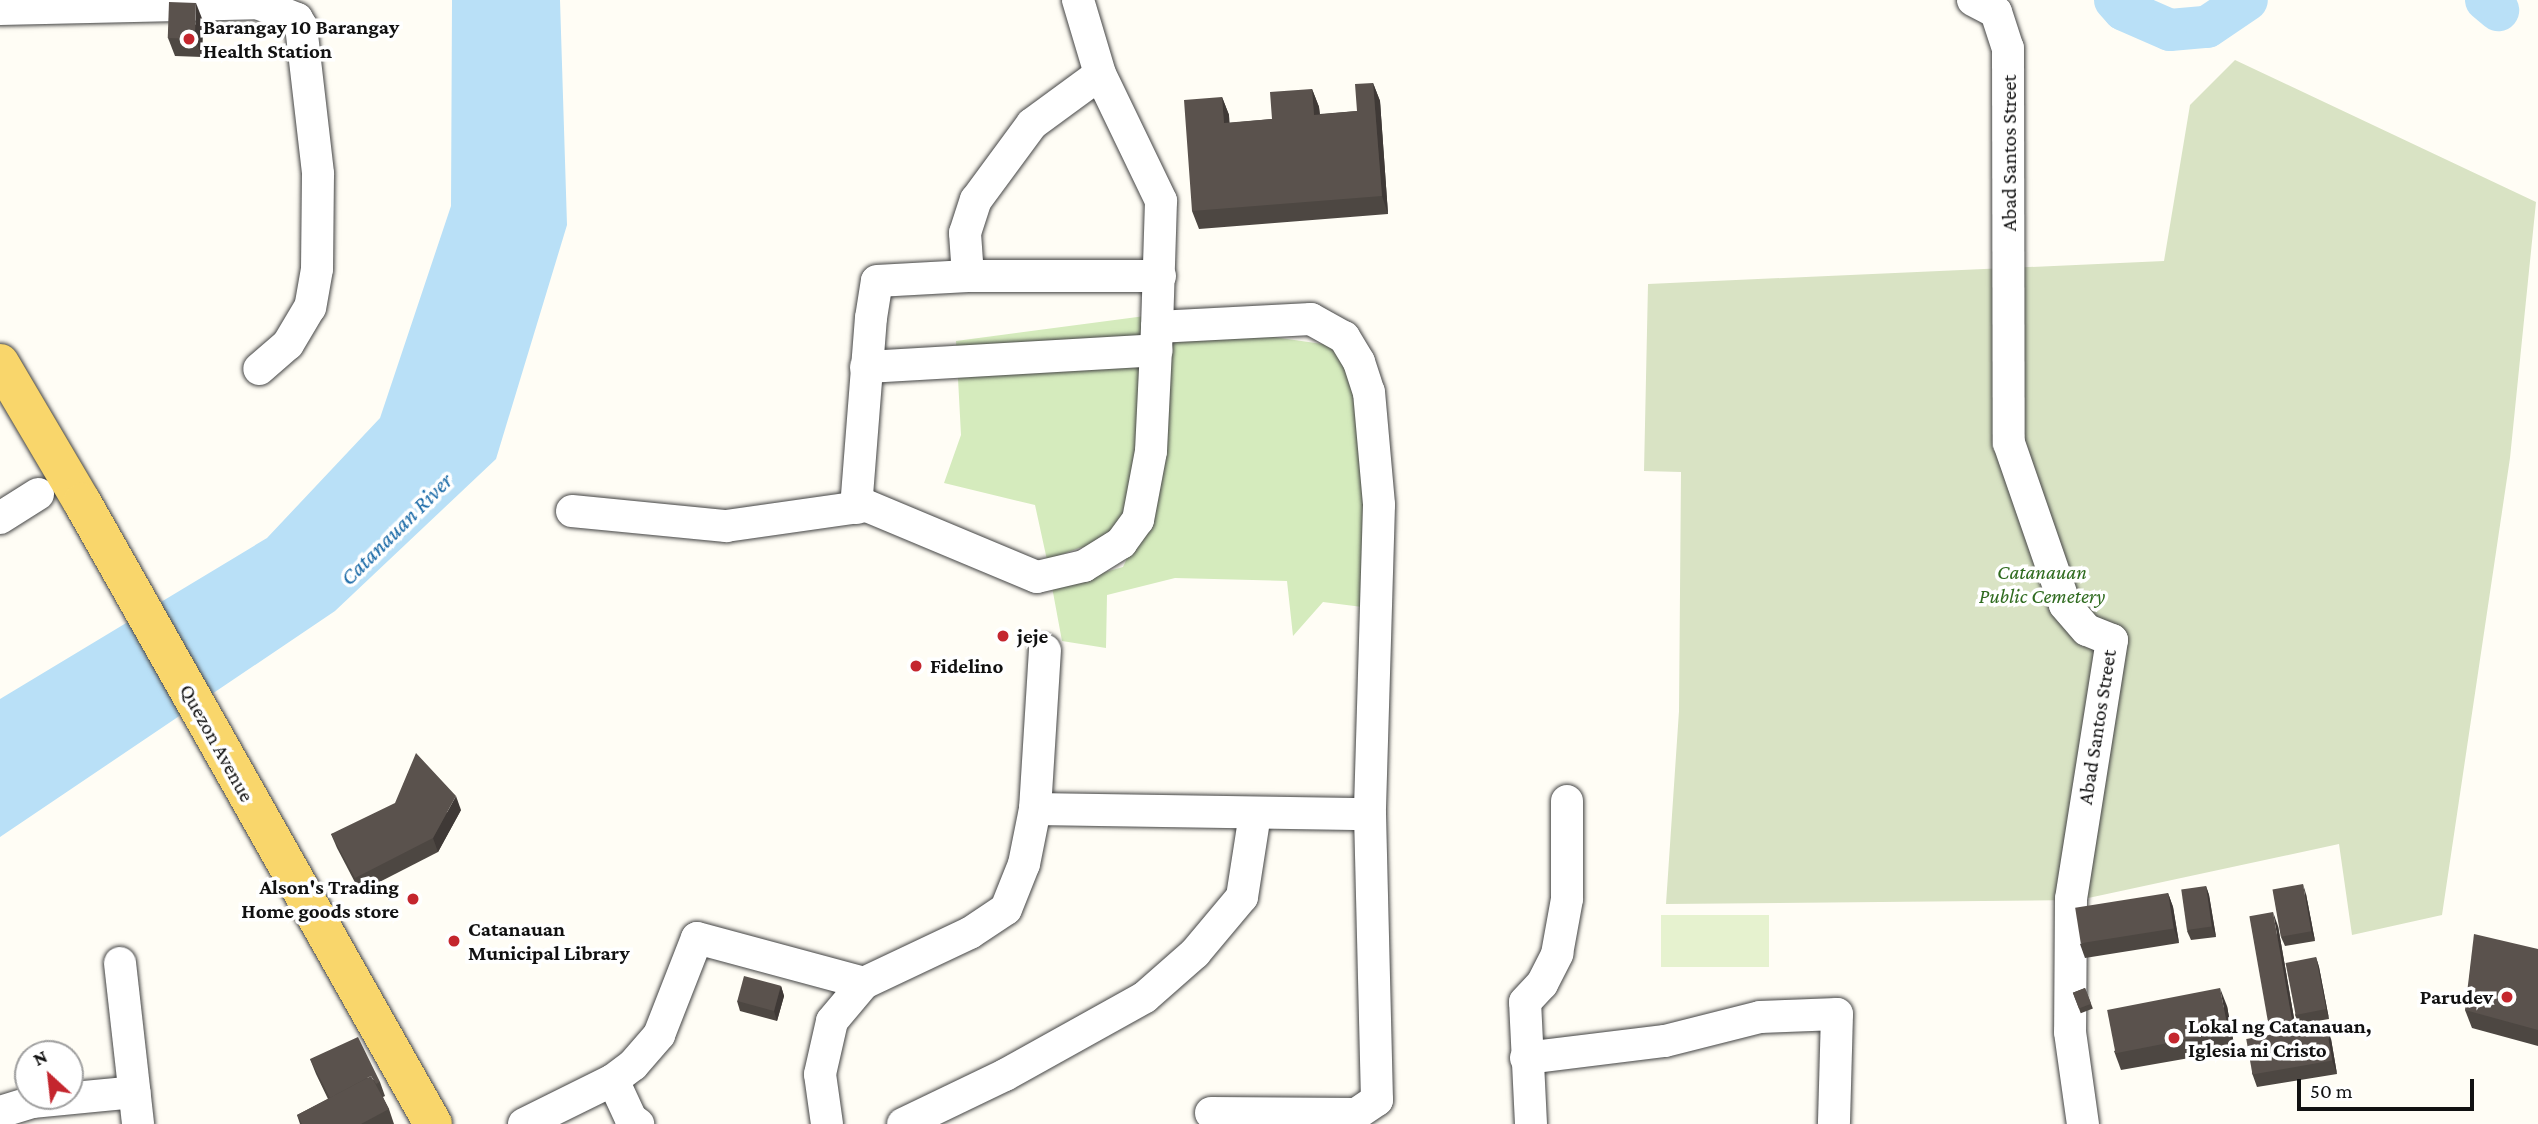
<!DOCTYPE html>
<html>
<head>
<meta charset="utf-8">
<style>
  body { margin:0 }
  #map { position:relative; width:2538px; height:1124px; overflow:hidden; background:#fffdf5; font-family:"Crimson Pro",serif }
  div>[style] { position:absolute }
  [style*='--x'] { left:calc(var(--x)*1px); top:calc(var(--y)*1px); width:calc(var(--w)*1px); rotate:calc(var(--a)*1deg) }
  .green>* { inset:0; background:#d5ebbd }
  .cemetery>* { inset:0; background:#d9e3c4 }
  .pitch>* { inset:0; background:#e6f2cf; transform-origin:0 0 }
  .water>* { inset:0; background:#b9e0f7 }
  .river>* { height:42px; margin:-21px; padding:0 21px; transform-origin:21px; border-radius:21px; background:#b9e0f7 }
  .roads { filter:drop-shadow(0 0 2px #444) drop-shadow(0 0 2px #444) }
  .minor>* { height:32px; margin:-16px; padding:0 16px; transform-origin:16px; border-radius:16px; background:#fff }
  .major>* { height:38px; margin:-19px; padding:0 19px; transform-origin:19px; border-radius:19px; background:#f9d66b }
  .wall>* { inset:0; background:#4d4742; transform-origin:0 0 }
  .shaded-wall>* { inset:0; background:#3f3936 }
  .building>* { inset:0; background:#5a524d; transform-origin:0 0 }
  .dots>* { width:19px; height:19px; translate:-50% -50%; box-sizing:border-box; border:4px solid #fff; border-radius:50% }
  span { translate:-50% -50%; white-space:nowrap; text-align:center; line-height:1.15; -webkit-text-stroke:7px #fff; paint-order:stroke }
  .poi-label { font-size:21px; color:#111; font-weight:700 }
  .left { translate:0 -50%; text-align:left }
  .right { translate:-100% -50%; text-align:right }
  .street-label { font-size:21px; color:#111 }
  .park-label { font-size:21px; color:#2f6b1f; font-style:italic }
  .water-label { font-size:23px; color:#1768a6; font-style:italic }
  .north { position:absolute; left:14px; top:1040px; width:70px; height:70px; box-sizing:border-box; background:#fff; border:2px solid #a0a0a0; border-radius:50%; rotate:333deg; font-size:19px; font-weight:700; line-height:28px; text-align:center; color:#111 }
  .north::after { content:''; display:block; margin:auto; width:24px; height:32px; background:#c4262e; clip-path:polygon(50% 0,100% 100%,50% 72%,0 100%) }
  .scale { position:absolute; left:2297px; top:1079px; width:177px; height:32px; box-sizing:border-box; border:4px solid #111; border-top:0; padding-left:9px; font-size:21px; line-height:24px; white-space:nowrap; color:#111; -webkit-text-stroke:5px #fff; paint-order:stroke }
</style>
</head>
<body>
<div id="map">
  <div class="green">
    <i style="clip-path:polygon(1145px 316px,1138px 520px,1100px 544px,1079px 548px,1047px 560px,1035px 505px,944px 483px,961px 435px,956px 341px)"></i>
    <i style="clip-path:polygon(1253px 334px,1336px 346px,1363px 397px,1370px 608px,1323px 602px,1293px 636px,1287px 581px,1175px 578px,1107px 595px,1106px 648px,1062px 641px,1052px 587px,1123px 567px,1153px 502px,1165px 336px)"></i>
  </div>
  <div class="cemetery">
    <i style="clip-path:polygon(2235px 60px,2536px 202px,2510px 458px,2442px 915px,2352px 935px,2339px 844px,2079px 900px,1666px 904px,1679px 711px,1681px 472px,1644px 471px,1648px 284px,2164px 261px,2190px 105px)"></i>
  </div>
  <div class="pitch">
    <i style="left:1661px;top:915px;width:108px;height:52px"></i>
  </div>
  <div class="water">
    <i style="clip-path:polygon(452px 0,560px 0,567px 225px,496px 459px,335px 611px,0 837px,0 699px,267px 538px,380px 418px,451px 206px)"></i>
  </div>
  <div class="river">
    <i style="--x:2115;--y:0;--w:13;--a:48"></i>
    <i style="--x:2124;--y:10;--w:50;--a:23.5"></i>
    <i style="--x:2170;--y:30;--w:37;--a:-5"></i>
    <i style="--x:2207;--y:27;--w:48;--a:-34"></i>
    <i style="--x:2486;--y:0;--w:16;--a:40"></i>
  </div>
  <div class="roads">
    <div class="minor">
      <i style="--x:1078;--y:0;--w:77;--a:73.4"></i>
      <i style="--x:1100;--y:74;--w:141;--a:64.3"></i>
      <i style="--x:1161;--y:201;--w:126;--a:91.8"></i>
      <i style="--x:1973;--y:0;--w:26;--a:28"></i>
      <i style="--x:1996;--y:12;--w:38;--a:72"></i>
      <i style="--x:2008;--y:48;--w:395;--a:89.9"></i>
      <i style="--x:2009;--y:443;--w:171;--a:70.9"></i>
      <i style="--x:2065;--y:605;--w:33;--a:49"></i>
      <i style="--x:2087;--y:630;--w:27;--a:22"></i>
      <i style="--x:2112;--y:640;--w:262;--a:99"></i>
      <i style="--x:2071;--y:899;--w:133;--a:90.4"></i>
      <i style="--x:2070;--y:1032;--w:93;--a:82"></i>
      <i style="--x:0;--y:9;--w:257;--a:-1.3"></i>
      <i style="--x:257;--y:3;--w:43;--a:21.8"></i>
      <i style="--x:297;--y:19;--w:8;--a:60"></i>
      <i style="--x:301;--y:26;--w:149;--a:83.4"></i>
      <i style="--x:318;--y:174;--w:95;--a:90.6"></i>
      <i style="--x:317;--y:269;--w:39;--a:100"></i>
      <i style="--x:310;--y:307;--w:43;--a:120.7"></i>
      <i style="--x:288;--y:344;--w:38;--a:139"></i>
      <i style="--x:968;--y:276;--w:43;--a:-94"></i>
      <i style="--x:965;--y:233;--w:35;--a:-72"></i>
      <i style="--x:976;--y:200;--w:94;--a:-53.6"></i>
      <i style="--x:1032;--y:124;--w:84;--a:-36.3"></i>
      <i style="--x:866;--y:367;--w:291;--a:-3.3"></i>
      <i style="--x:856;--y:508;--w:191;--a:-85.5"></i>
      <i style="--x:871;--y:318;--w:37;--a:-81"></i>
      <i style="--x:877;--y:281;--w:91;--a:-3.1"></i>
      <i style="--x:968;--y:276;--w:192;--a:0"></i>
      <i style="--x:572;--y:511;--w:155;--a:5.6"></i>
      <i style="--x:726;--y:526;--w:142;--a:-8.1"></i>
      <i style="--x:867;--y:506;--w:184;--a:22.7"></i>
      <i style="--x:1037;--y:577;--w:48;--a:-13.2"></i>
      <i style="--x:1084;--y:566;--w:44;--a:-31.9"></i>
      <i style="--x:1121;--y:543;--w:29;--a:-54"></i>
      <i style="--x:1138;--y:520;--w:70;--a:-79.3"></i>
      <i style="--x:1151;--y:451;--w:124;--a:-87.2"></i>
      <i style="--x:1157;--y:327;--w:154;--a:-3"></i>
      <i style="--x:1311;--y:319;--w:38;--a:29"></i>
      <i style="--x:1344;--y:337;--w:29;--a:59"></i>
      <i style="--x:1359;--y:362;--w:32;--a:72"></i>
      <i style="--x:1369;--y:392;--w:113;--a:84.9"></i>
      <i style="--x:1379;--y:505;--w:309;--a:91.7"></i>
      <i style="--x:1370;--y:814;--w:286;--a:88.6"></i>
      <i style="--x:1377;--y:1100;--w:25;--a:146"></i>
      <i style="--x:1356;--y:1114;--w:145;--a:-179.6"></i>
      <i style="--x:0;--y:518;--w:45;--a:-32.3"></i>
      <i style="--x:1035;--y:809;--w:335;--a:0.9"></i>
      <i style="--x:120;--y:963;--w:162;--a:83.6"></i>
      <i style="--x:1526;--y:1058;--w:140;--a:-7"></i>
      <i style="--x:1665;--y:1041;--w:98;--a:-14.2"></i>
      <i style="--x:1760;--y:1017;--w:77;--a:-2.2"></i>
      <i style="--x:1837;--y:1014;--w:110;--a:91.6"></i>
      <i style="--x:613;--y:1080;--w:43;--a:65.2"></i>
      <i style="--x:631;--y:1119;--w:9;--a:36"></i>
      <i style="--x:0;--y:1112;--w:34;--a:-17"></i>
      <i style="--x:32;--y:1102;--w:103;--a:-5.5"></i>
      <i style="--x:524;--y:1124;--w:99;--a:-26.3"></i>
      <i style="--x:613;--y:1080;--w:25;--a:-37"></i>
      <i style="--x:633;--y:1065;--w:40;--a:-49"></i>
      <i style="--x:659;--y:1035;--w:104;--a:-68.6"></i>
      <i style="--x:697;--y:938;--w:173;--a:15.1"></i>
      <i style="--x:827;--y:1124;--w:50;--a:-98"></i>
      <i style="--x:820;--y:1074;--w:54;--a:-77.2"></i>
      <i style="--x:832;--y:1021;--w:50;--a:-49.9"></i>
      <i style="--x:864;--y:983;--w:117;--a:-25.3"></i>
      <i style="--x:970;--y:933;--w:43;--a:-33.7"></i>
      <i style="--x:1006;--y:909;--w:48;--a:-68.2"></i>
      <i style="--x:1024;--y:864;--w:56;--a:-78.7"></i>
      <i style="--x:1035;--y:809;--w:159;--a:-86.4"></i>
      <i style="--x:903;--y:1124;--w:113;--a:-25.7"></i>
      <i style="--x:1005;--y:1075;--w:160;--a:-29.1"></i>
      <i style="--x:1145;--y:997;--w:67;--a:-41.3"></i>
      <i style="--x:1195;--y:953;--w:73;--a:-50"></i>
      <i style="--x:1242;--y:897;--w:84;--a:-81.1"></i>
      <i style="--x:1531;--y:1124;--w:122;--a:-92.8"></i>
      <i style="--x:1525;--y:1002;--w:25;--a:-47"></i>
      <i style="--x:1542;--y:984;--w:34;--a:-63"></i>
      <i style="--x:1557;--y:954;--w:56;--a:-79.7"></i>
      <i style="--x:1567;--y:899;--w:98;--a:-90"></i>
    </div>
    <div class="major">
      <i style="--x:0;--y:363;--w:161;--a:59.5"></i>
      <i style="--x:82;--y:502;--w:714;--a:60.56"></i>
    </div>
  </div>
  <div class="wall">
    <i style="clip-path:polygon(203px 21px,202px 57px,175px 56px,168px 38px)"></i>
    <i style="clip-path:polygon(1373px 83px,1380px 101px,1388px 214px,1199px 229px,1192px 211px,1222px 97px,1229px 115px,1229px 123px,1272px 119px,1312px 89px,1319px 107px,1320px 114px,1357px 111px)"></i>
    <i style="clip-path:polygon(461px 810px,438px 852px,360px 892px,337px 848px,331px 834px)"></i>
    <i style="clip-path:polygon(2206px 886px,2209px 895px,2216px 937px,2191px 940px,2187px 931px)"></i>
    <i style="clip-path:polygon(2168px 893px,2173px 907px,2179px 943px,2085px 958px,2080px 944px)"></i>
    <i style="clip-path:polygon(2306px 894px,2315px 941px,2285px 946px,2281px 937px)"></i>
    <i style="clip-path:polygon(2278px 926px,2296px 1030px,2331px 1039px,2337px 1074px,2257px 1087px,2252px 1073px,2270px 1034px,2269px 1031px)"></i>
    <i style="clip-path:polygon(2538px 949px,2538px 1046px,2472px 1028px,2465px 1010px)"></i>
    <i style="clip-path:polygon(2316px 957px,2319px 967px,2329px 1019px,2299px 1024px,2295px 1015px)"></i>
    <i style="clip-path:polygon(781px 986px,784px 996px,777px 1021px,740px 1011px,737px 1001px)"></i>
    <i style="left:2085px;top:988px;width:22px;height:13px;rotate:69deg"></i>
    <i style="clip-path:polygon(2227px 1006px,2235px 1050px,2121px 1070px,2114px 1051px)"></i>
    <i style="clip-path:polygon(310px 1059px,380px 1082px,385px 1096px,383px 1097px,389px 1109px,394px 1124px,300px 1124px,297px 1115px,328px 1099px,316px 1074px)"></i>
  </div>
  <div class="shaded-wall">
    <i style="clip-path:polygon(196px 3px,203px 21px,202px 57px,195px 38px)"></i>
    <i style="clip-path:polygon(1373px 83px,1380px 101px,1388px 214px,1382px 196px)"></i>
    <i style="clip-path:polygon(1312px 89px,1319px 107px,1321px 133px,1314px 115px)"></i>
    <i style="clip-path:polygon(1222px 97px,1229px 115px,1231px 141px,1224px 123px)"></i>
    <i style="clip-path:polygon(456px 796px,461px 810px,438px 852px,433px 838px)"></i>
    <i style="clip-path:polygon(2303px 884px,2306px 894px,2315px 941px,2311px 931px)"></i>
    <i style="clip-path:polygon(2206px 886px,2209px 895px,2216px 937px,2212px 927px)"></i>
    <i style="clip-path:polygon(2168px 893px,2173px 907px,2179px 943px,2174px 929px)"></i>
    <i style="clip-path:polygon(2273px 912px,2278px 926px,2298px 1041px,2293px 1027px)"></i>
    <i style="clip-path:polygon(2316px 957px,2319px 967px,2329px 1019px,2326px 1009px)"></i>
    <i style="clip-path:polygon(781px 986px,784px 996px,777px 1021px,774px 1011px)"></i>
    <i style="clip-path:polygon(2220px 988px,2227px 1006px,2235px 1050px,2228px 1031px)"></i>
    <i style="clip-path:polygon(2326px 1025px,2331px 1039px,2337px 1074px,2332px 1060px)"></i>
  </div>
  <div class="building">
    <i style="left:169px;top:2px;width:27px;height:36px;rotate:2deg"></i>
    <i style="clip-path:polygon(1373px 83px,1382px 196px,1192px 211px,1184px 100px,1222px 97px,1224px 123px,1272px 119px,1270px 92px,1312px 89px,1314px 115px,1357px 111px,1355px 84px)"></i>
    <i style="clip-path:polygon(416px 753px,456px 796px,433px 838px,355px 878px,331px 834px,395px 803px)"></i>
    <i style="left:2303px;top:884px;width:48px;height:31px;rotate:80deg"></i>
    <i style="left:2206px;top:886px;width:41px;height:25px;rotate:82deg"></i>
    <i style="left:2168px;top:893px;width:36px;height:94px;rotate:81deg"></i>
    <i style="left:2273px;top:912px;width:117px;height:24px;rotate:80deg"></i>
    <i style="clip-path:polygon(2474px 934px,2538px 949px,2538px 1030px,2465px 1010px)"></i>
    <i style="left:2316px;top:957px;width:53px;height:31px;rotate:79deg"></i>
    <i style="left:744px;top:976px;width:38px;height:26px;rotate:15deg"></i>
    <i style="left:2085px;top:988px;width:17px;height:13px;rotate:69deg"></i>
    <i style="left:2220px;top:988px;width:44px;height:115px;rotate:79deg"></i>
    <i style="left:2326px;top:1025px;width:36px;height:81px;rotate:80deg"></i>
    <i style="clip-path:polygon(358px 1037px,380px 1082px,376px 1084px,371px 1076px,330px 1098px,310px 1059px)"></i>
    <i style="clip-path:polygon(371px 1076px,389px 1109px,361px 1124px,302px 1124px,297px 1115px)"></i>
  </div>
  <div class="dots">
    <i style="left:189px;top:39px;background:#c4262e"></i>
    <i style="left:1003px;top:636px;background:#c4262e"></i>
    <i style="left:916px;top:666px;background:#c4262e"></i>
    <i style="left:413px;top:899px;background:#c4262e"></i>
    <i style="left:454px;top:941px;background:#c4262e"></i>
    <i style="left:2507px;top:997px;background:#c4262e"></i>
    <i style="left:2174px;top:1038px;background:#c4262e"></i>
  </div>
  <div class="poi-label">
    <span class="left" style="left:203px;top:39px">Barangay 10 Barangay<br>Health Station</span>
    <span class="left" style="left:1017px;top:636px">jeje</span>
    <span class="left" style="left:930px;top:666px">Fidelino</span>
    <span class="right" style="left:399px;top:899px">Alson's Trading<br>Home goods store</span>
    <span class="left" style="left:468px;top:941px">Catanauan<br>Municipal Library</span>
    <span class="right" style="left:2493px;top:997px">Parudev</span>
    <span class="left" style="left:2188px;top:1038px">Lokal ng Catanauan,<br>Iglesia ni Cristo</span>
  </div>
  <div class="street-label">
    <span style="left:2009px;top:153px;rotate:-90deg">Abad Santos Street</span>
    <span style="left:2097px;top:727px;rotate:-81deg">Abad Santos Street</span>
    <span style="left:217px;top:743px;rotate:61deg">Quezon Avenue</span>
  </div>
  <div class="park-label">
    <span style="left:2042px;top:584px">Catanauan<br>Public Cemetery</span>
  </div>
  <div class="water-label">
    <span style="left:396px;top:529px;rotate:-45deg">Catanauan River</span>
  </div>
  <div class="north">N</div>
  <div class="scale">50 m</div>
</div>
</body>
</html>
